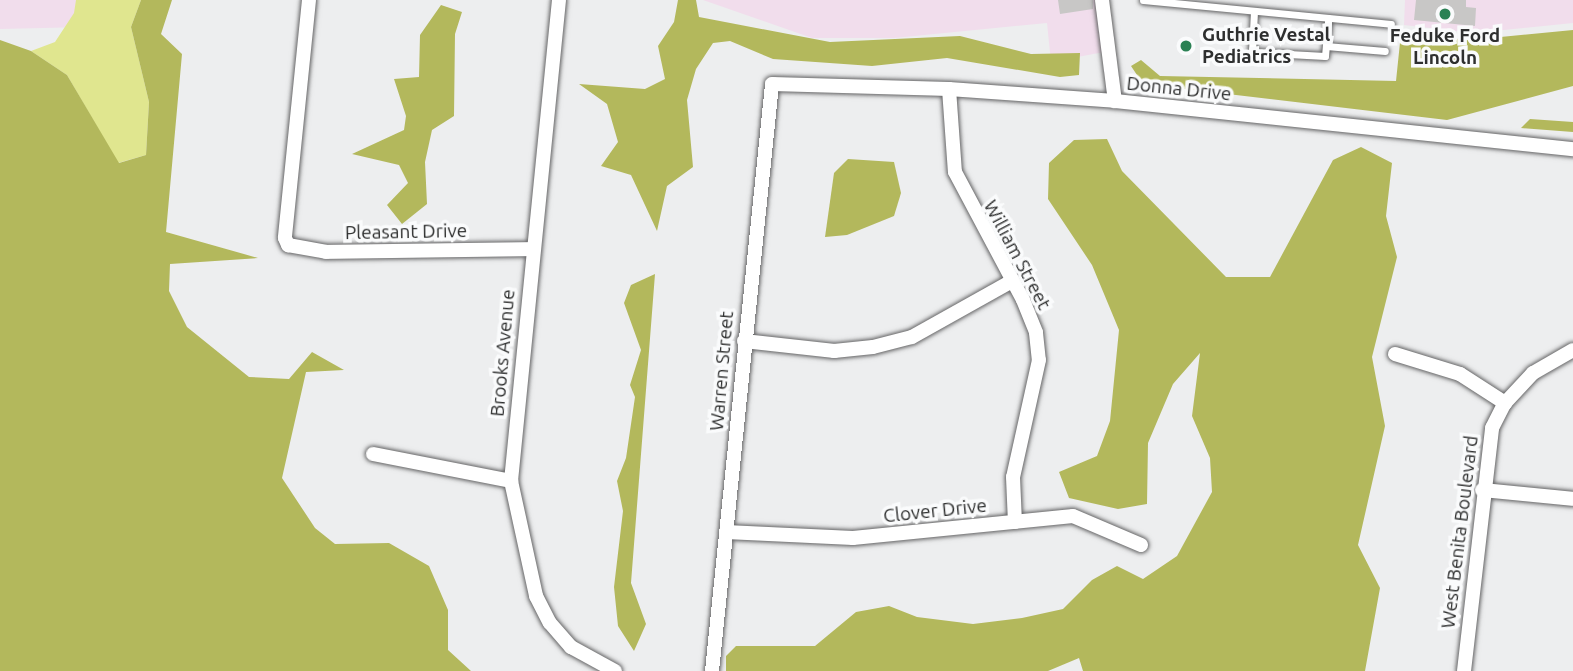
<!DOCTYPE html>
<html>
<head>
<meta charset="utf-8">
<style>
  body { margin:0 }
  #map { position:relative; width:1573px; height:671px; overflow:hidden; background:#edeeef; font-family:Ubuntu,sans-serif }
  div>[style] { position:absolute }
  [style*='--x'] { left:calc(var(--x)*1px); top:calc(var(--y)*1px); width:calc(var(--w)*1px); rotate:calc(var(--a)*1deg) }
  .commercial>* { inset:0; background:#f1ddec }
  .green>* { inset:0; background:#e0e68f }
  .forest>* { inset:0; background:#b3b85c }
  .building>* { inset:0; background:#c8c7c6 }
  .roads { filter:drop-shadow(0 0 2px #656566) drop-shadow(0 0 2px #656566) }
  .service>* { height:7px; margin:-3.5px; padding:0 3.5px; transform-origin:3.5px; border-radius:3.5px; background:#fff }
  .minor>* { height:14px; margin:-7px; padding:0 7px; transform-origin:7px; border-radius:7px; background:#fff }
  .dots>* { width:19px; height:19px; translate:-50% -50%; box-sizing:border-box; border:4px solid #fafbfc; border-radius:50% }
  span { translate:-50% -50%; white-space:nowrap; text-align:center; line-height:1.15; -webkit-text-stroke:7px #fafbfc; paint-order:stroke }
  .poi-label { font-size:19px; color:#2e2f2f; font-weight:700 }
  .left { translate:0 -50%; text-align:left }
  .street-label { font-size:19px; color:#2e2f2f }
</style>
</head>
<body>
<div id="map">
  <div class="commercial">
    <i style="clip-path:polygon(0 0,105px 0,86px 27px,0 29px)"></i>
    <i style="clip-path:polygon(703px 0,1096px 0,1104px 52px,1051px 62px,1047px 23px,894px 38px,812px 38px)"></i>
    <i style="clip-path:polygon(1405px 0,1573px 0,1573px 23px,1474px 33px,1404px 25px)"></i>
  </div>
  <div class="green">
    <i style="clip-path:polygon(76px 0,141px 0,131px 27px,149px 102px,146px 155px,118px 163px,67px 75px,31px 51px,55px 42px,74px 13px)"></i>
  </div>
  <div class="forest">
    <i style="clip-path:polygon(141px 0,172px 0,161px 34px,182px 54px,166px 232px,258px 258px,170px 264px,169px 291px,187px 327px,249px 377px,289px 379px,312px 352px,344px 370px,306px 372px,282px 478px,315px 528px,335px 544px,389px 543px,429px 566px,448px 610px,448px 650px,471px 671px,0 671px,0 40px,31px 51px,67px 75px,119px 163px,146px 155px,149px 102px,131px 27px)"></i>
    <i style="clip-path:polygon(678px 0,696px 0,699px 17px,830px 42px,960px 36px,1031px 54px,1080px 53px,1079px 75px,1060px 77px,947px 58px,872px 66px,773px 59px,730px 41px,713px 43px,696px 69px,687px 100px,693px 167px,667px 186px,657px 231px,631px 175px,601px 166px,618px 142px,607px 104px,579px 84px,645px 89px,665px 79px,658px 46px,674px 22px)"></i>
    <i style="clip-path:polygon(441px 5px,462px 12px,455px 34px,454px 116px,432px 130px,425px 162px,427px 204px,402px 224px,387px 205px,408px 183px,399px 165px,352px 154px,404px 130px,406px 116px,394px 79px,419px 77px,420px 35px)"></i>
    <i style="clip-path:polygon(1573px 30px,1573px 86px,1447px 120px,1143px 84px,1131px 66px,1141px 60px,1160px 76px,1396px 81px,1401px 33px,1470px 40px)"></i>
    <i style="clip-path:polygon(1530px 119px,1573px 122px,1573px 132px,1521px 128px)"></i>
    <i style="clip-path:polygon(1107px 139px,1122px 171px,1226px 277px,1270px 277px,1333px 160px,1361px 147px,1392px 163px,1386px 216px,1397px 257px,1372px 357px,1385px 426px,1358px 545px,1380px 588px,1365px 671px,1083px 671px,1079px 658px,1048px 671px,726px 671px,726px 656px,736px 646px,815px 646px,856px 612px,889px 606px,917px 617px,973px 624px,1022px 618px,1063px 609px,1092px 580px,1117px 566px,1143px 579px,1177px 556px,1212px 492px,1210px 458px,1192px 416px,1200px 353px,1173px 384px,1148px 443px,1147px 504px,1118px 509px,1069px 498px,1059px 472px,1097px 456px,1110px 421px,1119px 330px,1092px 265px,1048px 199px,1049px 163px,1074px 140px)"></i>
    <i style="clip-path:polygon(848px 159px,894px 162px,901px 193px,894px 216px,847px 235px,825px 237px,834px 173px)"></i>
    <i style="clip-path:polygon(655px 274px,631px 583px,646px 624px,634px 651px,618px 626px,614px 587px,623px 511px,617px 481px,626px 458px,635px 397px,630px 385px,641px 350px,624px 303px,631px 285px)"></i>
  </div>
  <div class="building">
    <i style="clip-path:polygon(1058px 0,1093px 0,1093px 9px,1060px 14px)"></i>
    <i style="clip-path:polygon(1416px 0,1466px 0,1466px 7px,1476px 8px,1475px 26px,1414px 20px)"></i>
  </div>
  <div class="roads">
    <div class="service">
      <i style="--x:1143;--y:0;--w:249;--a:5.5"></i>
      <i style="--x:1254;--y:11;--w:41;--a:92.8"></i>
      <i style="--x:1252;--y:52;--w:73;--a:3.1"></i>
      <i style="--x:1325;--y:56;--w:38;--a:-85"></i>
      <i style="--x:1326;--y:46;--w:59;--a:4.8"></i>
    </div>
    <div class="minor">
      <i style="--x:309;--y:0;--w:239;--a:95.8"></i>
      <i style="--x:285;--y:238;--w:8;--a:67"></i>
      <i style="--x:288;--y:245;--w:39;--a:10"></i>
      <i style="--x:326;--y:252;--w:206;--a:-0.8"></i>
      <i style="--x:559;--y:0;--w:483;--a:95.7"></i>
      <i style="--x:511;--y:481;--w:118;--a:77.7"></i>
      <i style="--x:536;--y:596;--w:30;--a:63"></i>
      <i style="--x:550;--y:623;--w:32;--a:49"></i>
      <i style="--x:571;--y:647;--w:50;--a:28.6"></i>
      <i style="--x:1102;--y:0;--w:102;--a:82.7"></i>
      <i style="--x:949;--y:89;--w:83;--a:85.9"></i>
      <i style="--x:955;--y:172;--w:145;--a:62"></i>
      <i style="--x:1023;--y:300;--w:35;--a:68"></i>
      <i style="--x:1036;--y:333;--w:27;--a:84"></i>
      <i style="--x:1039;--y:360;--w:120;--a:102.5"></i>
      <i style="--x:1013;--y:477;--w:45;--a:87.5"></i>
      <i style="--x:744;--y:341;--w:91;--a:6.3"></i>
      <i style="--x:834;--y:351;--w:39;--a:-6"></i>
      <i style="--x:873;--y:347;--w:40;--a:-14.4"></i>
      <i style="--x:912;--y:337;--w:115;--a:-29.2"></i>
      <i style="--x:1395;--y:354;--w:68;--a:17.1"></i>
      <i style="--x:1460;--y:374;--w:54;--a:32.8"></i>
      <i style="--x:373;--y:454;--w:141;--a:11.1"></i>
      <i style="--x:1482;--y:490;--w:91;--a:5.6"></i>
      <i style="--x:726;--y:532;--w:127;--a:2.7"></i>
      <i style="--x:853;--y:538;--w:221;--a:-5.7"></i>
      <i style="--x:1073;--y:516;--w:74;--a:23.1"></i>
      <i style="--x:712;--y:671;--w:590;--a:-84.16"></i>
      <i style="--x:772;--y:84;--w:177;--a:1.6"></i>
      <i style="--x:949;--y:89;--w:166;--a:4.1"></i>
      <i style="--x:1115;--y:101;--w:461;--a:6"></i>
      <i style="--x:1464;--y:671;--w:245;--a:-83.4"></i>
      <i style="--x:1492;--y:428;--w:28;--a:-63"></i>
      <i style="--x:1505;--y:403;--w:41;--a:-47"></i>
      <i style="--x:1533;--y:373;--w:46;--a:-29.9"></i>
    </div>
  </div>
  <div class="dots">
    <i style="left:1445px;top:14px;background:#2b8154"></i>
    <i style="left:1186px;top:46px;background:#2b8154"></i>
  </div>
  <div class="poi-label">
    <span class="left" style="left:1202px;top:46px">Guthrie Vestal<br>Pediatrics</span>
    <span style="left:1445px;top:47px">Feduke Ford<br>Lincoln</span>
  </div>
  <div class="street-label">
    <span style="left:1179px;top:89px;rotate:6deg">Donna Drive</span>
    <span style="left:406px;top:232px;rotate:-1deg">Pleasant Drive</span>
    <span style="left:1017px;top:255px;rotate:62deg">William Street</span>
    <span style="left:503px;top:353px;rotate:-85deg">Brooks Avenue</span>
    <span style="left:722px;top:371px;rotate:-85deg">Warren Street</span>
    <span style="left:935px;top:511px;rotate:-6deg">Clover Drive</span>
    <span style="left:1460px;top:532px;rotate:-83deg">West Benita Boulevard</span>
  </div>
</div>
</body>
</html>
